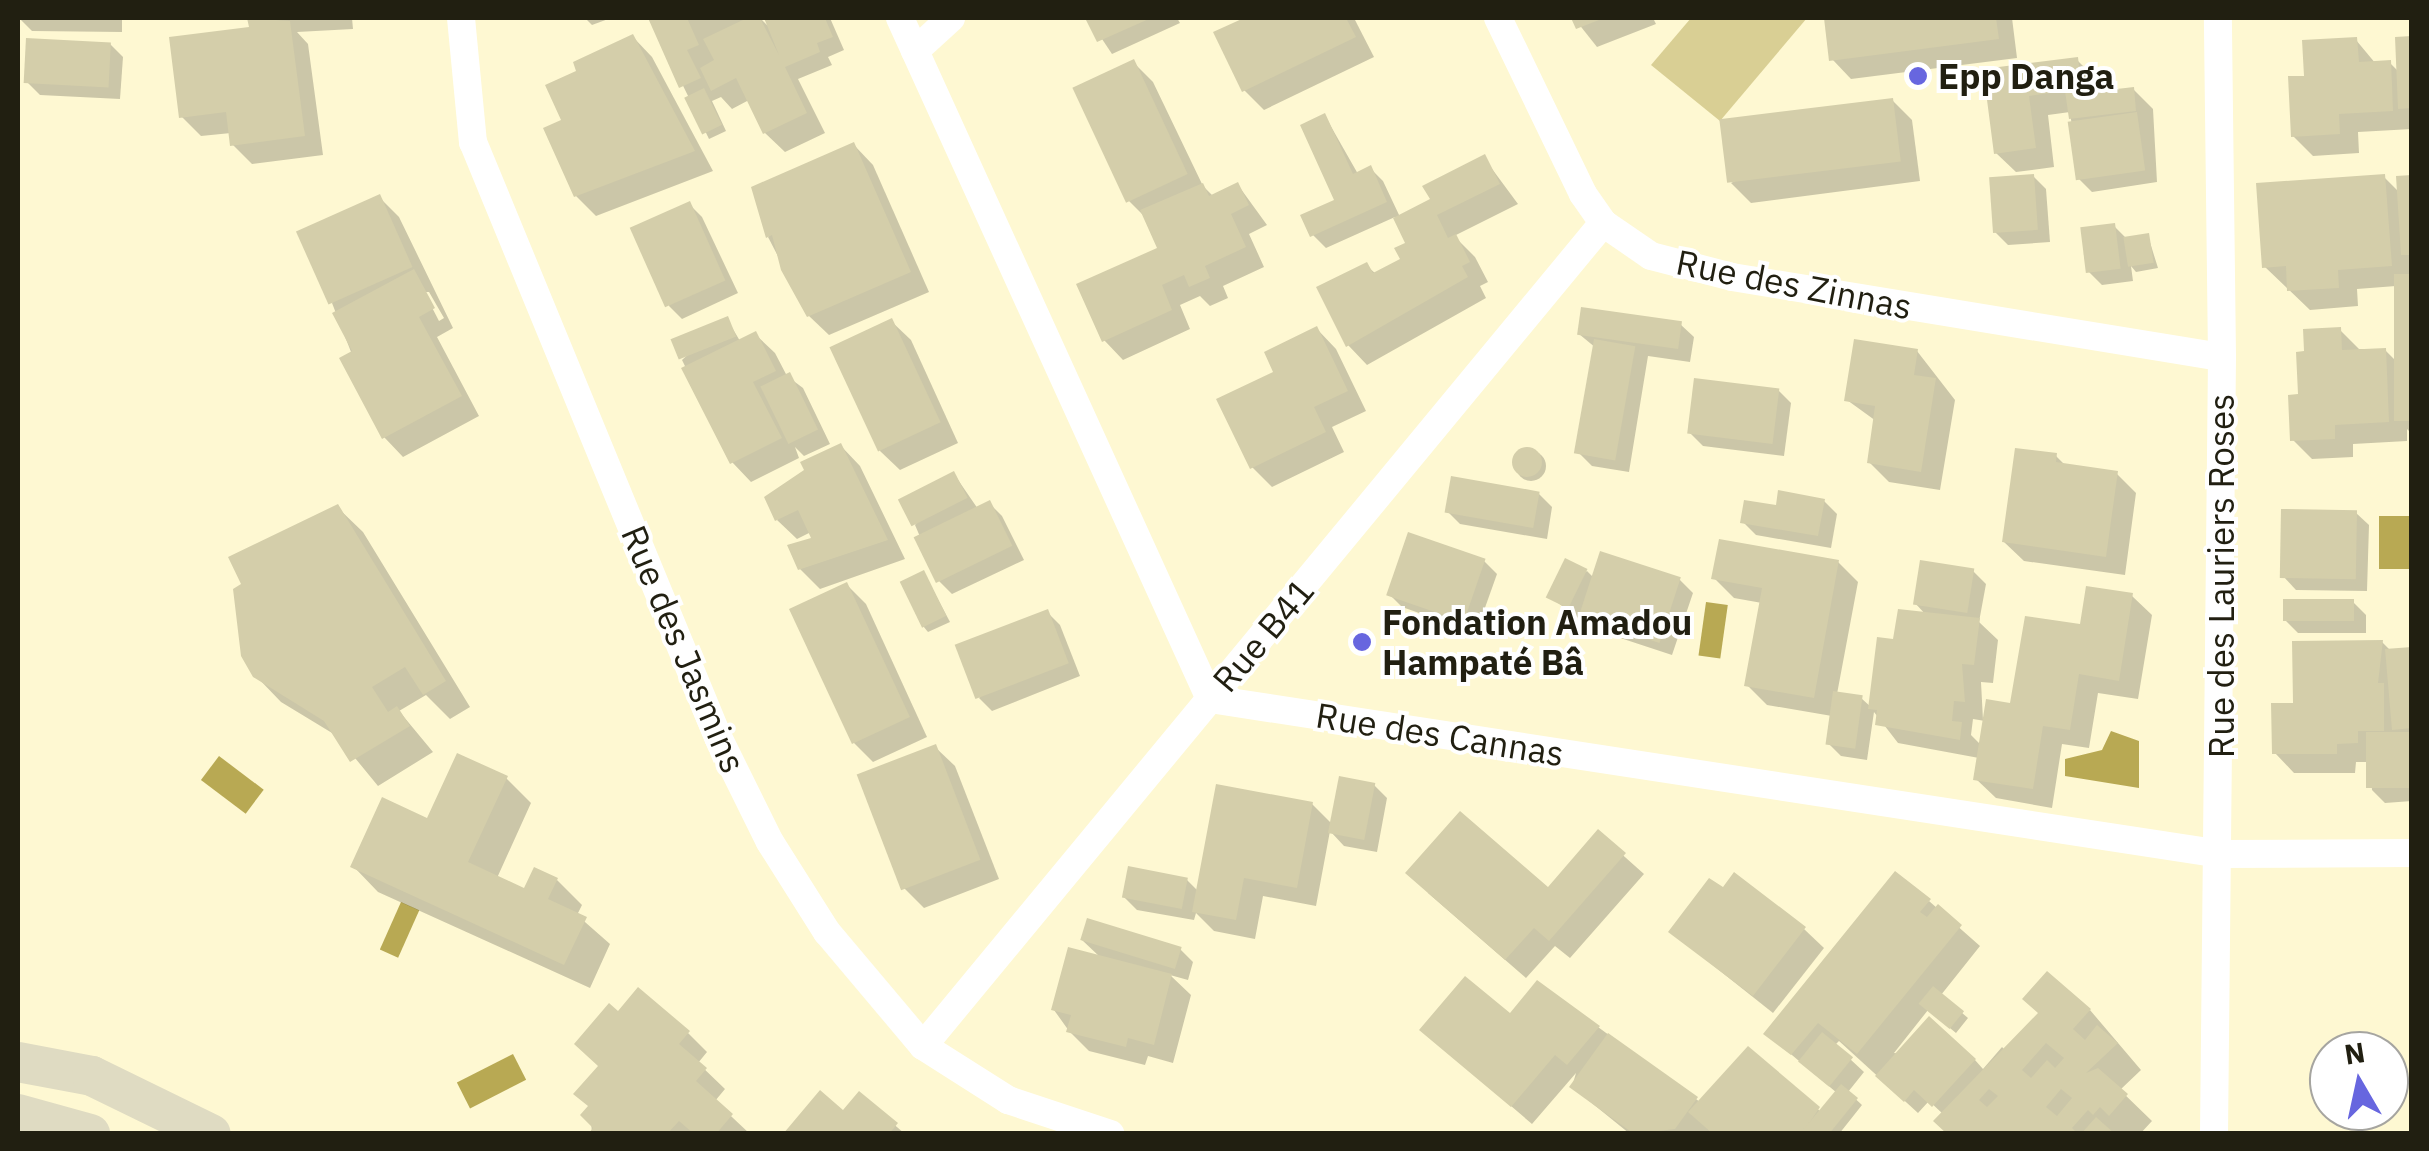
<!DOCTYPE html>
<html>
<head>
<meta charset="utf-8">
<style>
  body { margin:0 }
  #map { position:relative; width:2429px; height:1151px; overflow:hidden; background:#fef8d2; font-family:"IBM Plex Sans",sans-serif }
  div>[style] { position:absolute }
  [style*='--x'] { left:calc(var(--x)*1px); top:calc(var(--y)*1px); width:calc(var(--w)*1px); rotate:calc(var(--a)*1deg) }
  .green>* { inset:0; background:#d9cf94 }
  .water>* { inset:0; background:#b8a953; transform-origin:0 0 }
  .shadow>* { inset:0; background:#0003 }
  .round { border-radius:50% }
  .building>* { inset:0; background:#d4ceaa; transform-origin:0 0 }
  .street>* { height:28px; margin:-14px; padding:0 14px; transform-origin:14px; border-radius:14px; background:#fff }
  .secondary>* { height:40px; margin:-20px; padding:0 20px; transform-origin:20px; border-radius:20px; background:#dfdbc2 }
  .dots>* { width:28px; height:28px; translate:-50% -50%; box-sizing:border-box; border:5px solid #fff; border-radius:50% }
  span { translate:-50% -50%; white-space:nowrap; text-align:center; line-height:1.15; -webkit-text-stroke:8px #fff; paint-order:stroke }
  .poi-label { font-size:35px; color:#211f11; font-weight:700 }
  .left { translate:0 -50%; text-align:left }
  .street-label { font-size:35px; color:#211f11 }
  .frame { position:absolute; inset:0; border:20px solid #211f11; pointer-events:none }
  .north { position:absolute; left:2309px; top:1031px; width:100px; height:100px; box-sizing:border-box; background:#fff; border:2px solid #a6a5a0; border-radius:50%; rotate:351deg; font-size:28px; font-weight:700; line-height:40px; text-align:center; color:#211f11 }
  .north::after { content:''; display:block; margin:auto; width:35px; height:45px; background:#6766df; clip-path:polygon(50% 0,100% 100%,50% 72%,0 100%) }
</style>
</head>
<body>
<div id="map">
  <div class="green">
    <i style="clip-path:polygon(1691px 18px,1807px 18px,1720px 121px,1651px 65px)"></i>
  </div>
  <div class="water">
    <i style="left:2411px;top:516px;width:53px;height:32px;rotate:90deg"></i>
    <i style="left:1706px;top:602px;width:22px;height:54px;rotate:8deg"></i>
    <i style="clip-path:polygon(2111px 731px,2139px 741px,2139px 788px,2065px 776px,2065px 759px,2102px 750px)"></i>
    <i style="left:219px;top:756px;width:56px;height:30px;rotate:37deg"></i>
    <i style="left:401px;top:902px;width:20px;height:52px;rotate:24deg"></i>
    <i style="left:513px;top:1054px;width:29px;height:63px;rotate:63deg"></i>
  </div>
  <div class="shadow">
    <i style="clip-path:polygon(19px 18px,122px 18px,122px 32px,32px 31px)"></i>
    <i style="clip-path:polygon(250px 18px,352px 18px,353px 29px,297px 32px,308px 44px,323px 155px,252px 164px,232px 144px,231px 133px,201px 136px,182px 117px,251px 29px)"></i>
    <i style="clip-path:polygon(585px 18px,611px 18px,592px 25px)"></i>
    <i style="clip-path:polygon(650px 18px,760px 18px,772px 30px,767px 18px,830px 18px,844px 50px,828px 57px,832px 65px,798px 79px,825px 133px,785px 152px,765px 133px,749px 100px,732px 109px,721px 97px,712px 101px,726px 131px,709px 139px)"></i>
    <i style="clip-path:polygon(1088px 18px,1177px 18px,1180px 23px,1112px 54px)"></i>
    <i style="clip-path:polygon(1250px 18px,1354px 18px,1374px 57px,1264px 110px,1244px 90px,1217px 33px)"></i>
    <i style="clip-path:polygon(1574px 18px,1653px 18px,1656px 24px,1597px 47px)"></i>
    <i style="clip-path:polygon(1826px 18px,2012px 18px,2017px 58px,1851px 79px,1832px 59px)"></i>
    <i style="clip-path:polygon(633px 37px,652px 57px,713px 171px,596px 216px,576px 196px,565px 121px,580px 72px)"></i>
    <i style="clip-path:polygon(2356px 40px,2376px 64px,2390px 63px,2399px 72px,2412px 40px,2412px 129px,2358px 132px,2359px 153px,2313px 156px,2293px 136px,2307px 78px)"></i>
    <i style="clip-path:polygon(110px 44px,123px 57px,120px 99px,40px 95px,27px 82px)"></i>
    <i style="clip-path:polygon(2077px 60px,2097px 80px,2098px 94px,2133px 89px,2153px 109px,2157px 182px,2092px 192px,2079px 179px,2070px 112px,2048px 115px,2054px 167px,2016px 172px,1996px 153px,1986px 72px)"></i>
    <i style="clip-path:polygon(1133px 62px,1153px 82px,1203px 186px,1213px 196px,1238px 185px,1267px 225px,1249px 234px,1264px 267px,1223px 286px,1228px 298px,1210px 306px,1200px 296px,1180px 305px,1190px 329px,1123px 360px,1104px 340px,1160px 249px,1146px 218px,1129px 201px)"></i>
    <i style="clip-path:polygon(1892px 100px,1912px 120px,1920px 181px,1751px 203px,1731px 183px)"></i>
    <i style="clip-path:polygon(1325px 116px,1358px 174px,1370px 168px,1383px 181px,1400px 217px,1433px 201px,1484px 158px,1518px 204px,1454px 236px,1475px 257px,1488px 282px,1480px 286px,1486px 298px,1367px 365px,1348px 345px,1366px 265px,1376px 274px,1403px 261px,1408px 244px,1395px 217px,1326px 248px,1313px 235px,1338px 201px)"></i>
    <i style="clip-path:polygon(854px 145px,873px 165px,929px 292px,829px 335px,809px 316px,768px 237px)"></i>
    <i style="clip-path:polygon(2033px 176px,2046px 189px,2050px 242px,2008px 245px,1994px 231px)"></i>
    <i style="clip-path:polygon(2384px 177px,2399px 192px,2412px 178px,2412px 434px,2407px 429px,2407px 441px,2353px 444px,2353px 457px,2312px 459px,2293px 440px,2301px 396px,2340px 330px,2359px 349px,2385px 350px,2397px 362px,2396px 286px,2357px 289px,2358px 306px,2310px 310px,2265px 267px)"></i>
    <i style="clip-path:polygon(evenodd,379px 197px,399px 217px,453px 328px,437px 337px,479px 416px,403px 457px,384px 437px,332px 303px,379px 197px,424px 292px,429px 292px,444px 318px,439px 321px,424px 292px)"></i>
    <i style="clip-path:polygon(689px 204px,702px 217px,738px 293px,682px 319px,669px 306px)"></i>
    <i style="clip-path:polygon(2114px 226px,2127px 239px,2148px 236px,2158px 268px,2136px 272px,2131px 266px,2133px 281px,2102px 285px,2089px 272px)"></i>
    <i style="clip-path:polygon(727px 319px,740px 341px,755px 334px,775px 353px,787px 376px,803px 388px,830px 444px,804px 456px,795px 447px,799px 458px,751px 482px,732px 462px,682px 360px)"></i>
    <i style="clip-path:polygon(891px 321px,911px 340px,958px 443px,900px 470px,880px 451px)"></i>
    <i style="clip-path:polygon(1680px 324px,1694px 337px,1690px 362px,1648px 356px,1629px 472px,1592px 466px,1579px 453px,1596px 348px,1579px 334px)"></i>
    <i style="clip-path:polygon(1317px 329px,1336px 349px,1366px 411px,1332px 427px,1344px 452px,1272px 487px,1252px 467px,1277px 373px)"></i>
    <i style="clip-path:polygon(1917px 351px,1955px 400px,1940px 490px,1889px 482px,1869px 462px,1876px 421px,1847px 400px)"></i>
    <i style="clip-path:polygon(1778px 390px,1791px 403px,1784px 456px,1703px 446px,1690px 433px)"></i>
    <i style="clip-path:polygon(841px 446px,860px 466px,905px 559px,820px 589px,800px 569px,814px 539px,811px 532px,797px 539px,777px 520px)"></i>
    <i class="round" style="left:1516px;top:451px;width:30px;height:30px"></i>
    <i style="clip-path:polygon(2056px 456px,2066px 466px,2116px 473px,2136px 493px,2125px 575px,2024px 561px,2004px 542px)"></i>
    <i style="clip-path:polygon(954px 474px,978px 509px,989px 503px,1002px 516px,1024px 560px,952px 594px,939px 581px,915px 525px)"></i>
    <i style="clip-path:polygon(1539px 494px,1552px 507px,1547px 539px,1460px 524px,1447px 511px)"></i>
    <i style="clip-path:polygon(1824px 501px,1837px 514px,1831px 548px,1756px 535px,1743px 522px)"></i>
    <i style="clip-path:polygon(337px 507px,363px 532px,470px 707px,450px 719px,426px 695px,399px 711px,433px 752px,378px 786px,337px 736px,281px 702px,255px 675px,244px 585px)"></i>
    <i style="clip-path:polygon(2355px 512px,2369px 525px,2367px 591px,2296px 590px,2283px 576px)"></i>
    <i style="clip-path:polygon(1484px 561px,1497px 574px,1476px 633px,1402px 607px,1389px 594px)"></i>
    <i style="clip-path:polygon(evenodd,1838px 562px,1858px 582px,1837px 694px,1861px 698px,1871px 707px,1895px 642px,1926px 615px,1915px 603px,1973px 571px,1986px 584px,1979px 622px,1998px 640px,1993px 683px,1981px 682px,1983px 720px,2012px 705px,2082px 627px,2132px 596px,2152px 615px,2138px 699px,2098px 693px,2089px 748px,2062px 744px,2052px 808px,1996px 798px,1976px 779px,1979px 758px,1898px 743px,1874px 712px,1867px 760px,1841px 756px,1828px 743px,1832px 716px,1767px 705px,1747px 685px,1762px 603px,1734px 598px,1714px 578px,1838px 562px,1973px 719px,1985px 721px,1981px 745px,1971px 735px,1973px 719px)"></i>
    <i style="clip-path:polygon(1587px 571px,1593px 577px,1680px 580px,1693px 593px,1672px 655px,1593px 629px,1550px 597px)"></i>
    <i style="clip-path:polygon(924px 573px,950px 622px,928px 632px,923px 626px)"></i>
    <i style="clip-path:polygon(847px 585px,866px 604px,927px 737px,873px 762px,853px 742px)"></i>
    <i style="clip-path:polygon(2353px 602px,2366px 615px,2366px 633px,2298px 633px,2285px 620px)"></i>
    <i style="clip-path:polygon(1047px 612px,1060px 625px,1080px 676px,992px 711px,979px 698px)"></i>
    <i style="clip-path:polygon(2382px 642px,2391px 651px,2412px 650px,2412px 801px,2385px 803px,2372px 790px,2370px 762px,2356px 762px,2355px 773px,2294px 773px,2275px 753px,2296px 706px)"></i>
    <i style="clip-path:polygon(935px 747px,955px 766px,999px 879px,924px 908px,904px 888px)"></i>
    <i style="clip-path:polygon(506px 778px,531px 803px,497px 878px,525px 892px,557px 880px,582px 905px,577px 915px,610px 944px,590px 988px,378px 892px,353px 866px)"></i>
    <i style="clip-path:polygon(1374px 785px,1387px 798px,1377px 852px,1344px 846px,1330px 831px,1316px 906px,1263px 896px,1255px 939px,1214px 931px,1196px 913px,1194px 920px,1137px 910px,1124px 897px,1187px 880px,1198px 891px,1312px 804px,1333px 825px)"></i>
    <i style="clip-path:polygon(1598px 833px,1644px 874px,1570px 958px,1555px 946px,1526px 978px,1428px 893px,1548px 891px)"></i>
    <i style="clip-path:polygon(1929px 901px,1980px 946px,1941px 995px,1968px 1018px,1956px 1033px,1928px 1010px,1894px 1053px,1975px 1060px,1983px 1069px,2002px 1047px,2007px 1052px,2090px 1010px,2141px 1070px,2120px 1090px,2152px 1121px,2140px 1134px,1949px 1134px,1943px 1114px,1929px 1101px,1918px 1113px,1839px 1041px,1835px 1045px,1864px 1072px,1848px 1092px,1862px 1105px,1839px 1134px,1630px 1134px,1572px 1087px,1576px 1073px,1532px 1124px,1422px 1030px,1510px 1016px,1598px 1027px,1700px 1102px,1749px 1050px,1821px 1112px,1837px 1093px,1766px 1033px)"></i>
    <i style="clip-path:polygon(1804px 929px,1824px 948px,1773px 1013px,1671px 932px)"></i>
    <i style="clip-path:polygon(1082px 940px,1180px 949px,1193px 962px,1188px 980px,1170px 975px,1191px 995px,1173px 1063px,1148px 1056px,1145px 1065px,1089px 1051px,1069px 1031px,1054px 1010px,1101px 958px)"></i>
    <i style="clip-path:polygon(618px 1014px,688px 1033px,707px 1052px,698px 1063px,725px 1089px,715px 1101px,750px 1134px,592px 1134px,590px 1107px)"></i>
    <i style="clip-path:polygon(859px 1094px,905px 1134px,787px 1134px,843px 1113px)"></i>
  </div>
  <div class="building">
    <i style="clip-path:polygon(247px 18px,290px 21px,305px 136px,230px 146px,226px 112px,179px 118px,169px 37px,249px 27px)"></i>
    <i style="clip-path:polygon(648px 18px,687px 18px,699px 45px,687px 50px,701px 78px,679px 88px)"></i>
    <i style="clip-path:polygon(747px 18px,760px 18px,779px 55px,764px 18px,825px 18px,833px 37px,817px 43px,820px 52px,785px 67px,807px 113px,763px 134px,736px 78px,711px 91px,700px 68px,714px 60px,703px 39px)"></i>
    <i style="clip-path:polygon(1085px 18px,1151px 18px,1097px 42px)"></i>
    <i style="clip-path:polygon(1244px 18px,1346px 18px,1356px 37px,1242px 92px,1213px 32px)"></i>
    <i style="clip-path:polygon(1571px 18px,1604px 18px,1576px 29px)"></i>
    <i style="clip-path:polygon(1824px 18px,1996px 18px,1999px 39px,1829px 61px)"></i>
    <i style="clip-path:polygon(633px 34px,695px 151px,574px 197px,543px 128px,561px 120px,545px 85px,576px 71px,573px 62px)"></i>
    <i style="clip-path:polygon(2412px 36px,2412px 108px,2398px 109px,2395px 37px)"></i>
    <i style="clip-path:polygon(2357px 37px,2359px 62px,2391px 60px,2393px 111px,2339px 114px,2340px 134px,2291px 137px,2288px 76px,2304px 76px,2302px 40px)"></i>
    <i style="left:26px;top:38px;width:85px;height:45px;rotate:3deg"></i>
    <i style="clip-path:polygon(2078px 57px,2082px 93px,2134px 87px,2136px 111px,2069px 119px,2065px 91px,2029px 96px,2036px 148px,1994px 154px,1983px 69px)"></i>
    <i style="left:1134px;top:59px;width:127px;height:68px;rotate:65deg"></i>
    <i style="left:704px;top:88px;width:41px;height:22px;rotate:64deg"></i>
    <i style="left:1893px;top:98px;width:64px;height:175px;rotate:83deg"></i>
    <i style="left:2137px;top:112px;width:59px;height:70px;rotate:82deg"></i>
    <i style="clip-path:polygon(1325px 113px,1353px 174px,1371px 165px,1387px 202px,1310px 237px,1300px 215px,1334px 200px,1300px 125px)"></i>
    <i style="clip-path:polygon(854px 142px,911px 272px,807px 317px,781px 270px,772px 235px,766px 238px,751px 187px)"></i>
    <i style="clip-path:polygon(1485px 154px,1500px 184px,1437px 215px,1448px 238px,1456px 234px,1470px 262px,1462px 266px,1468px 277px,1346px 347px,1316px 287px,1367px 262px,1373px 273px,1400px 259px,1394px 248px,1405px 243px,1393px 218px,1430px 199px,1422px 186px)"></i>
    <i style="left:2034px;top:174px;width:56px;height:45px;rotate:86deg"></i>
    <i style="clip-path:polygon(2385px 174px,2392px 266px,2338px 270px,2339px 288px,2287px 291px,2286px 266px,2262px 268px,2256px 183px)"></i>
    <i style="clip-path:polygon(2412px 175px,2412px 255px,2401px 255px,2396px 176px)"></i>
    <i style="clip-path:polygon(1238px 182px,1249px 205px,1231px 214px,1246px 247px,1205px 266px,1210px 278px,1189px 287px,1184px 275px,1162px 285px,1172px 310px,1102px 342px,1076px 284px,1157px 248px,1140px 210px,1203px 183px,1209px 196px)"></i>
    <i style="left:380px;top:194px;width:80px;height:92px;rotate:66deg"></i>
    <i style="left:690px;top:201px;width:87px;height:66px;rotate:66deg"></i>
    <i style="left:2115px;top:223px;width:46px;height:35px;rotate:83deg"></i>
    <i style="left:2149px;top:233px;width:30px;height:26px;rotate:81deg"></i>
    <i style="clip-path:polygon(414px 269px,435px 308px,419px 317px,462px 396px,382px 439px,339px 358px,352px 351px,332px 313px)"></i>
    <i style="left:2394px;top:274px;width:18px;height:147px"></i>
    <i style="left:1581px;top:307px;width:102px;height:28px;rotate:8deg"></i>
    <i style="left:728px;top:316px;width:22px;height:62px;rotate:68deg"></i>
    <i style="left:892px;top:318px;width:115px;height:69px;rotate:65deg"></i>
    <i style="clip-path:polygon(1317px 326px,1348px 391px,1314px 407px,1326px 432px,1250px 469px,1216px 399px,1273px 372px,1264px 352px)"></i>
    <i style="clip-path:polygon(2341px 327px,2342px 350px,2386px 348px,2389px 422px,2335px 425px,2335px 439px,2290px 441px,2288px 395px,2298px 394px,2296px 352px,2304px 351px,2303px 329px)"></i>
    <i style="clip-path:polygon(756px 331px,776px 371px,753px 382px,782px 438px,730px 464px,681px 368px)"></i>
    <i style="left:1594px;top:339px;width:42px;height:116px;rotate:10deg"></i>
    <i style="clip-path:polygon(1854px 339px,1918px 349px,1914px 375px,1936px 378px,1921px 472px,1867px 463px,1875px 406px,1844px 401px)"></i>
    <i style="left:790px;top:372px;width:64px;height:33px;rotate:64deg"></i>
    <i style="left:1694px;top:378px;width:86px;height:56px;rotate:7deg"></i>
    <i style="clip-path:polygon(841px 443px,888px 540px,798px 570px,787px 545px,811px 538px,798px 510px,775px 521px,764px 497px,804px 470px,800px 462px)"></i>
    <i class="round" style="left:1512px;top:447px;width:30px;height:30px"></i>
    <i style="clip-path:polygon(2015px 448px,2057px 453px,2056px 462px,2118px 471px,2106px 557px,2002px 542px)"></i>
    <i style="left:954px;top:471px;width:30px;height:63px;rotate:63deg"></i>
    <i style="left:1451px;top:476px;width:90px;height:37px;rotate:10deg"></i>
    <i style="clip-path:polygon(1778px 490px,1825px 499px,1818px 536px,1740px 523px,1744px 500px,1776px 505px)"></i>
    <i style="left:990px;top:500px;width:51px;height:85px;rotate:64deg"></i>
    <i style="clip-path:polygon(338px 504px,446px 681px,423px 695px,405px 667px,372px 687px,388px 712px,397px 706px,410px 726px,350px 762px,324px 721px,253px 677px,241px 656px,233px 589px,241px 584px,228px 557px)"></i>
    <i style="left:2281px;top:509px;width:76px;height:69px;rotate:1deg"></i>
    <i style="left:1408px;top:532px;width:82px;height:67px;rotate:19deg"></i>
    <i style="clip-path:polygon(1719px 539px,1839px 560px,1814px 698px,1744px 686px,1762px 588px,1711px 579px)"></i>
    <i style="left:1600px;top:551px;width:85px;height:69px;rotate:18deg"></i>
    <i style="left:1565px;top:558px;width:25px;height:44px;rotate:26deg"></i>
    <i style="left:1920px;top:560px;width:55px;height:45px;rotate:9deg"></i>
    <i style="left:924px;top:570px;width:51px;height:27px;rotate:64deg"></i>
    <i style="left:847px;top:582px;width:149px;height:64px;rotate:65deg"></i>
    <i style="clip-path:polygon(2086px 586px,2133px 593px,2119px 681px,2079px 674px,2070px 730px,2043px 726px,2033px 789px,1973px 780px,1986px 699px,2010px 703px,2025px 616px,2080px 624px)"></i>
    <i style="left:2283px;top:599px;width:71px;height:22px"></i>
    <i style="left:1048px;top:609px;width:58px;height:100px;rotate:69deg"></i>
    <i style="clip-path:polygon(1898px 609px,1980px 618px,1974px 665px,1962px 664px,1965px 702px,1954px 701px,1952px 721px,1962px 722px,1960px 740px,1875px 725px,1877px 710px,1868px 709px,1877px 637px,1893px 639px)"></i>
    <i style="clip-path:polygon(2383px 640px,2378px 683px,2384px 683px,2384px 731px,2358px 731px,2358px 743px,2337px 744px,2337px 754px,2272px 754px,2271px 703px,2293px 703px,2292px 641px)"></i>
    <i style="clip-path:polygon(2412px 647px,2412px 728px,2392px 730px,2385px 649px)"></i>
    <i style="left:1833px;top:691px;width:30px;height:54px;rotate:8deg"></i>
    <i style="left:2412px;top:732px;width:56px;height:46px;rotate:90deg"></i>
    <i style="left:936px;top:744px;width:124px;height:85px;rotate:69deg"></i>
    <i style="clip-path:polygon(457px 753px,508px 776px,468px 862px,524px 888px,534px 867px,558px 878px,548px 899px,587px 917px,564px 965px,350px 867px,382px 797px,427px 818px)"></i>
    <i style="left:1339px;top:776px;width:37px;height:58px;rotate:11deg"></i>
    <i style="clip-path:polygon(1216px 784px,1313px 802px,1297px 888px,1244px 878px,1236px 920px,1192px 912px)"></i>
    <i style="clip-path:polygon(1460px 811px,1548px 887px,1598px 829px,1626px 853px,1549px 941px,1534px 928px,1505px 960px,1405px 873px)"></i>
    <i style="left:1128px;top:866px;width:61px;height:32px;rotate:11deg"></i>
    <i style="clip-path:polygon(1895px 871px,1931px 899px,1920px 912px,1927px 917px,1938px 904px,1962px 925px,1857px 1054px,1818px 1023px,1791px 1055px,1763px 1034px)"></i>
    <i style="clip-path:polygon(1734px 872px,1806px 927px,1753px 996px,1668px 932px,1709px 878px,1723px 887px)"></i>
    <i style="left:1087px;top:918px;width:99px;height:23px;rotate:17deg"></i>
    <i style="clip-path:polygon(1068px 947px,1172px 974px,1154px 1045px,1128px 1038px,1126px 1047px,1066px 1032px,1071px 1015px,1051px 1010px)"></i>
    <i style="clip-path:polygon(evenodd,2047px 971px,2091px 1009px,2073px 1029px,2085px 1040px,2097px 1025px,2118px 1043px,2086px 1073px,2098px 1068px,2128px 1094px,2109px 1116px,2100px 1107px,2093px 1115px,2088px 1110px,2072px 1128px,2078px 1134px,1947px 1134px,1933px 1121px,2038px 1013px,2022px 999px,2047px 971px,2046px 1043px,2064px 1058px,2055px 1068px,2047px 1060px,2031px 1078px,2022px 1070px,2046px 1043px,2047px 971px,1989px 1089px,1998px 1096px,1987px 1107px,1979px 1100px,1989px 1089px,2047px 971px,2061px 1089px,2072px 1098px,2057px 1116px,2046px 1107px,2061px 1089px)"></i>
    <i style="clip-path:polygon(1465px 976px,1510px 1013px,1537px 980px,1600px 1026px,1567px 1065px,1555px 1055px,1511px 1107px,1419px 1030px)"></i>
    <i style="left:1933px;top:986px;width:40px;height:23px;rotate:39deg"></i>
    <i style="clip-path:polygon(638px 987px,690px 1031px,679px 1044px,707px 1068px,696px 1081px,733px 1114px,716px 1134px,694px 1134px,679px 1121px,667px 1134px,588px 1134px,593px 1128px,580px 1115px,588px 1106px,573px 1094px,598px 1066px,574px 1044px,609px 1003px,618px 1011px)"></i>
    <i style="clip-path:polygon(1929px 1016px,1976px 1059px,1932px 1107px,1914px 1090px,1904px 1102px,1875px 1076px)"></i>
    <i style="left:1822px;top:1032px;width:40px;height:38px;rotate:39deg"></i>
    <i style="clip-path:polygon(1608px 1033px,1698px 1097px,1675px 1129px,1634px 1134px,1569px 1087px)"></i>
    <i style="clip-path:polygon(1748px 1046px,1820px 1107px,1802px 1134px,1713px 1134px,1688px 1112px)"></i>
    <i style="clip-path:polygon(1841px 1084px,1858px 1098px,1829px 1134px,1808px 1134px,1803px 1130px)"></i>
    <i style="clip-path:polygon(820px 1090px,843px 1110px,859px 1091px,898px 1123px,889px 1134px,783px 1134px)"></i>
    <i style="clip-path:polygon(2096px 1117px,2115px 1134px,2081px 1134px)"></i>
  </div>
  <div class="street">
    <i style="--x:461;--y:18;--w:125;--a:84.5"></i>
    <i style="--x:473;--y:142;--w:643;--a:67.62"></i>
    <i style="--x:718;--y:737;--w:117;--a:63.7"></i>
    <i style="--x:770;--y:842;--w:107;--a:57.7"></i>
    <i style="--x:827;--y:932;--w:149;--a:49.9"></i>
    <i style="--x:923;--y:1046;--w:101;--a:32.4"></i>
    <i style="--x:1008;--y:1100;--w:108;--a:18.4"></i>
    <i style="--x:900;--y:18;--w:748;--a:65.52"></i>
    <i style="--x:1210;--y:699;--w:1022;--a:8.72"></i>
    <i style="--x:2220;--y:854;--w:192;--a:-0.3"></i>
    <i style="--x:1498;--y:18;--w:195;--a:64.2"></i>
    <i style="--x:1583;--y:194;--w:35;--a:55"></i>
    <i style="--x:1603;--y:223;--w:58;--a:34.5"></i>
    <i style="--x:1651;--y:256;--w:84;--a:14.5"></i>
    <i style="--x:1732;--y:277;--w:496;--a:9.3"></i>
    <i style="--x:915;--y:51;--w:49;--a:-42.5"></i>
    <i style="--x:923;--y:1046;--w:1068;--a:-50.43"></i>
    <i style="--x:2214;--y:1134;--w:777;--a:-89.41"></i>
    <i style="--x:2222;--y:357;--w:339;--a:-90.7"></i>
  </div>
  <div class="secondary">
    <i style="--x:18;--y:1062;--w:75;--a:10.7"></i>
    <i style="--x:92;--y:1076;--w:132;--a:26"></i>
    <i style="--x:18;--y:1114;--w:75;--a:15.5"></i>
  </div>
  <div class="dots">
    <i style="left:1918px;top:76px;background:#6766df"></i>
    <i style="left:1362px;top:642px;background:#6766df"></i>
  </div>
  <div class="poi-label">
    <span class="left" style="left:1938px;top:76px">Epp Danga</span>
    <span class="left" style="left:1382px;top:642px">Fondation Amadou<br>Hampaté Bâ</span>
  </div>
  <div class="street-label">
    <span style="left:1794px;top:284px;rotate:11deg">Rue des Zinnas</span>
    <span style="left:2221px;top:576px;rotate:-90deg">Rue des Lauriers Roses</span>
    <span style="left:1263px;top:635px;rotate:-50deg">Rue B41</span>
    <span style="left:684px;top:649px;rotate:67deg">Rue des Jasmins</span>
    <span style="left:1440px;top:734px;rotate:9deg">Rue des Cannas</span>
  </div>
  <div class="frame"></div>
  <div class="north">N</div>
</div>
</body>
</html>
